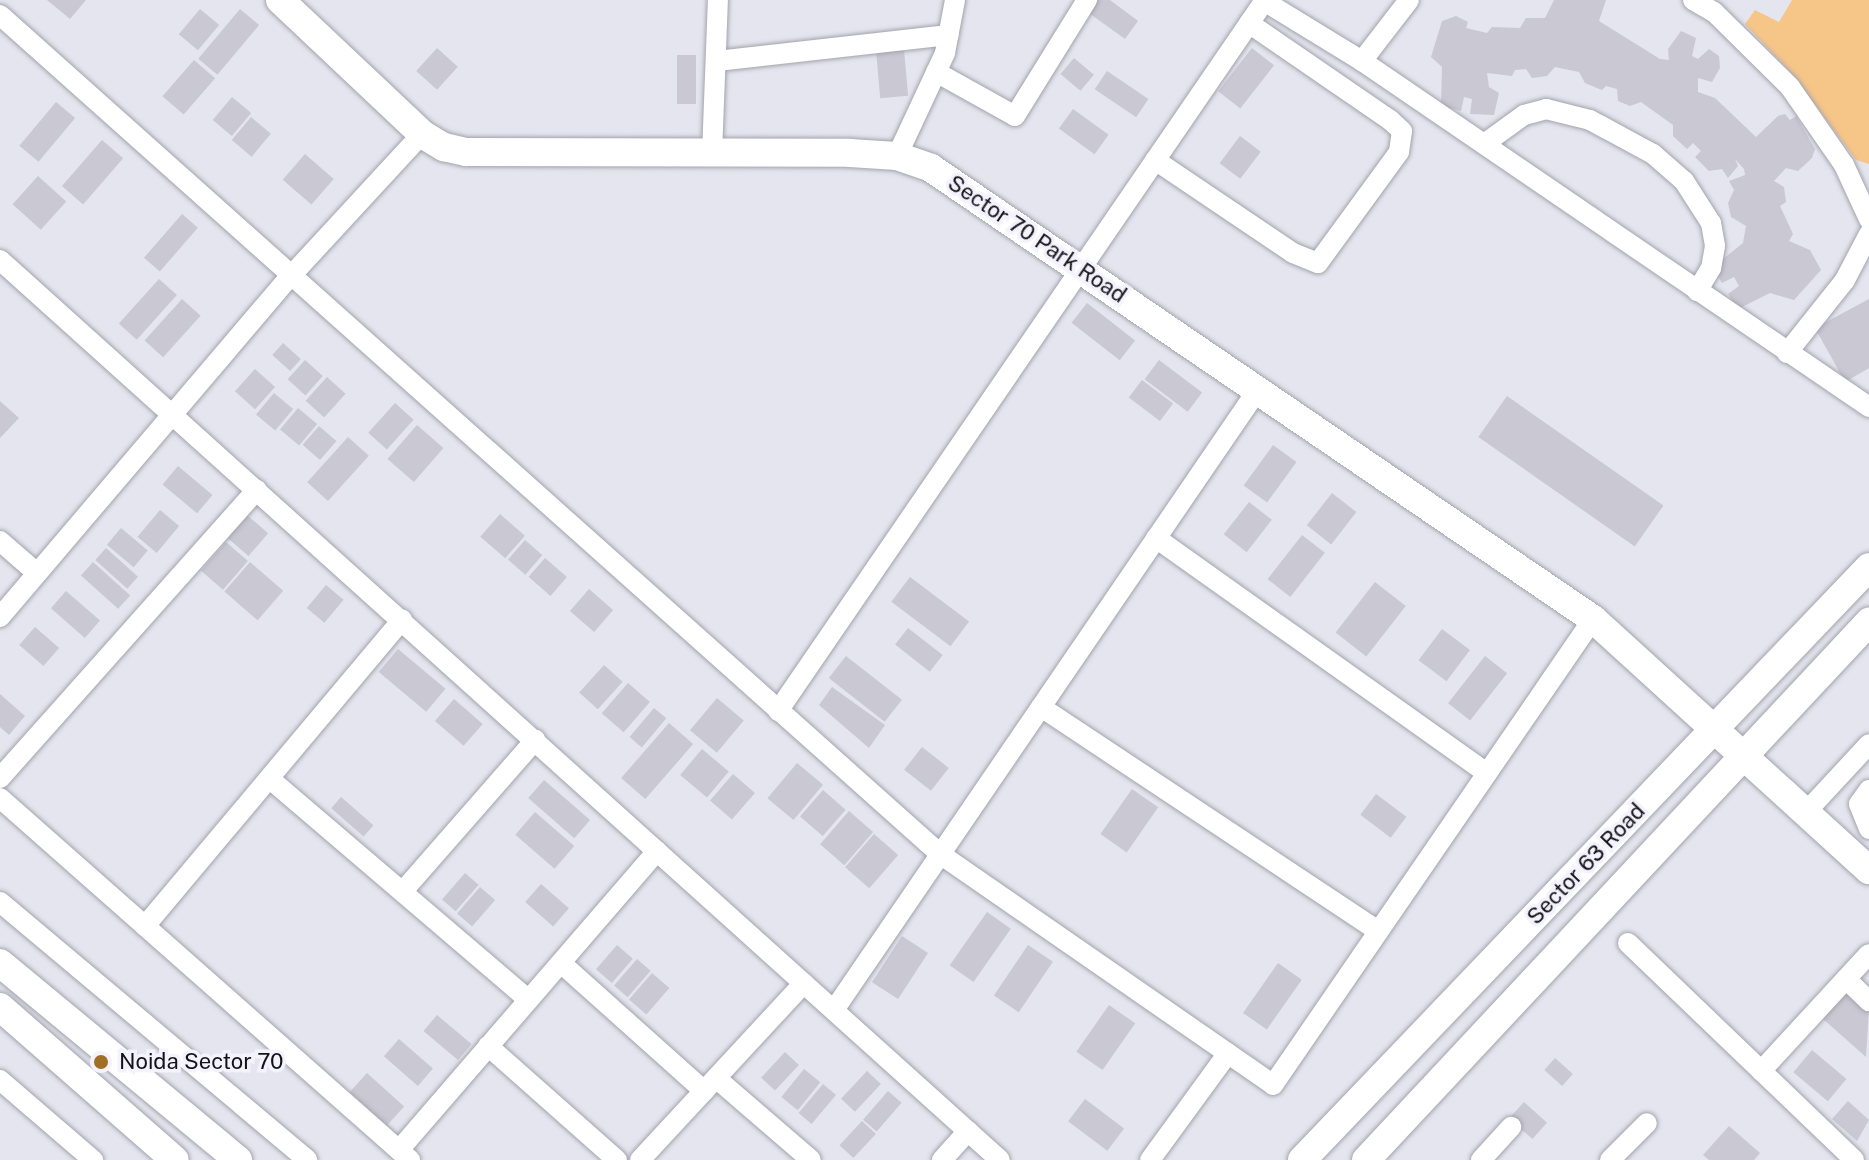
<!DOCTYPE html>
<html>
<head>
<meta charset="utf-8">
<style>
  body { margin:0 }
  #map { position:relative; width:1869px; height:1160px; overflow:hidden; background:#e5e5ef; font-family:"Public Sans",sans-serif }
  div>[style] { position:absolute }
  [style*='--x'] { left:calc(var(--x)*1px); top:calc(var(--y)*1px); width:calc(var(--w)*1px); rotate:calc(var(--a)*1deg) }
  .green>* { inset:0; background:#f6c588 }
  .building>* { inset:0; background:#c9c8d3; transform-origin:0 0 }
  .roads { filter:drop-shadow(0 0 2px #a3a3ad) drop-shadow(0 0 2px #a3a3ad) }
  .street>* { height:20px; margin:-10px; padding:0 10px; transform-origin:10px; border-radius:10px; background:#fff }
  .secondary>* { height:28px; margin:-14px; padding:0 14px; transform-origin:14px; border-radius:14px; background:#fff }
  .dots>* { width:22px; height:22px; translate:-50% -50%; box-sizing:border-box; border:4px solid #f3f2fd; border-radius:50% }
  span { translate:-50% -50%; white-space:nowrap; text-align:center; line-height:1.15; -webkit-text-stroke:7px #f3f2fd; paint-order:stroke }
  .street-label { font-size:22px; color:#141417 }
  .poi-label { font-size:22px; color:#141417 }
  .left { translate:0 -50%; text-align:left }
</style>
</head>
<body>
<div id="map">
  <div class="green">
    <i style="clip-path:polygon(1792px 0,1869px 0,1869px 164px,1856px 160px,1792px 74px,1745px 24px,1755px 10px,1779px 22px)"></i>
  </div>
  <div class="building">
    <i style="clip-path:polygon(47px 0,86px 0,70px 19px)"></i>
    <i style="clip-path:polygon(1094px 0,1110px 0,1138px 21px,1125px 39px,1086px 11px)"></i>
    <i style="clip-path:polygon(1554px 0,1606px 0,1599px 21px,1660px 59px,1669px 60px,1668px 49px,1681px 31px,1696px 38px,1692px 56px,1698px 59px,1709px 49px,1719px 56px,1720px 68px,1712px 82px,1698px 78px,1698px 92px,1715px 98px,1756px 137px,1778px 116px,1785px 114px,1790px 120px,1796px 116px,1815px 149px,1812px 158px,1798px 171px,1786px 168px,1774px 181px,1784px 187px,1786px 202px,1780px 206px,1793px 234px,1789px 241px,1810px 250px,1821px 270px,1794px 300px,1770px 293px,1738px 309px,1728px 294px,1739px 286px,1734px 277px,1722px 283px,1713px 267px,1743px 243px,1746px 226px,1731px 217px,1728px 203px,1734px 190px,1729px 181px,1745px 175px,1744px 169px,1735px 159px,1738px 166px,1728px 178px,1722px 169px,1709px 171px,1695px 157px,1701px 151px,1693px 143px,1687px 149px,1673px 136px,1673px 125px,1641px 102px,1630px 106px,1618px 101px,1617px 89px,1606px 86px,1602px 90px,1585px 83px,1579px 72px,1555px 67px,1547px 76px,1532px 78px,1526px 69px,1515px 70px,1512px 76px,1487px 73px,1489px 87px,1499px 93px,1494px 115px,1470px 114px,1472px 99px,1464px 97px,1461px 111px,1441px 106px,1442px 67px,1431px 57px,1442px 21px,1456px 16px,1468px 22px,1466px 28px,1487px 33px,1492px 27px,1520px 28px,1526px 18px,1545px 18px)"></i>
    <i style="left:200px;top:9px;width:25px;height:33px;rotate:40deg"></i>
    <i style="left:240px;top:9px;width:25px;height:65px;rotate:40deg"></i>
    <i style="left:437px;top:48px;width:28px;height:31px;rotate:42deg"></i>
    <i style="left:1252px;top:48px;width:28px;height:55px;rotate:38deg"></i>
    <i style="left:904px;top:49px;width:47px;height:28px;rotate:85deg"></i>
    <i style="left:677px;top:55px;width:19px;height:49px"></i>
    <i style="left:1074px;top:58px;width:26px;height:21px;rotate:40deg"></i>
    <i style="left:194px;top:60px;width:28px;height:48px;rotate:41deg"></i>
    <i style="left:1107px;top:71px;width:50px;height:22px;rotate:34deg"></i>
    <i style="left:232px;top:97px;width:25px;height:30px;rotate:40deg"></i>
    <i style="left:56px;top:102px;width:25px;height:57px;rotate:40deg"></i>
    <i style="left:1073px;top:109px;width:44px;height:24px;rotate:36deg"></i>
    <i style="left:251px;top:117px;width:26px;height:30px;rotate:40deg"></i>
    <i style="left:1240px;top:136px;width:26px;height:34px;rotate:37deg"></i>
    <i style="left:102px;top:140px;width:28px;height:61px;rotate:41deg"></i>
    <i style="left:305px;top:154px;width:38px;height:34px;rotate:41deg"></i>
    <i style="left:38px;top:176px;width:38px;height:38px;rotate:42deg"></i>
    <i style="left:182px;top:214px;width:21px;height:58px;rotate:41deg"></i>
    <i style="left:159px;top:279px;width:24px;height:60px;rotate:42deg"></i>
    <i style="left:182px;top:299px;width:25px;height:56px;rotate:42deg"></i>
    <i style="clip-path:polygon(1869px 299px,1869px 368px,1845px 382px,1815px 328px)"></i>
    <i style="left:1087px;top:303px;width:61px;height:25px;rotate:38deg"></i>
    <i style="left:283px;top:343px;width:24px;height:16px;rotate:42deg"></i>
    <i style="left:305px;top:360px;width:24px;height:26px;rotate:42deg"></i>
    <i style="left:1159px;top:360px;width:54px;height:24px;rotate:37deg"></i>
    <i style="left:255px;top:369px;width:27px;height:30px;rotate:42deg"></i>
    <i style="left:327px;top:377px;width:25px;height:32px;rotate:42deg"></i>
    <i style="left:1142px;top:380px;width:39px;height:22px;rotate:37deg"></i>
    <i style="left:274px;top:393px;width:25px;height:28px;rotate:40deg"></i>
    <i style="left:1507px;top:396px;width:191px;height:50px;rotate:35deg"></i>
    <i style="clip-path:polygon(0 401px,19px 418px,0 438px)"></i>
    <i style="left:395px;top:403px;width:25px;height:40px;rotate:42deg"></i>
    <i style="left:298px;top:408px;width:25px;height:28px;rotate:40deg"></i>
    <i style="left:417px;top:425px;width:35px;height:45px;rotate:41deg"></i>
    <i style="left:319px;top:426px;width:23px;height:25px;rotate:41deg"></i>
    <i style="left:348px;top:437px;width:28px;height:61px;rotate:42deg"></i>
    <i style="left:1273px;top:445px;width:29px;height:50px;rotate:36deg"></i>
    <i style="left:178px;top:466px;width:45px;height:24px;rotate:40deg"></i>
    <i style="left:1332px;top:493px;width:31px;height:41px;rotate:38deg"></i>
    <i style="left:1249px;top:502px;width:29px;height:41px;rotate:38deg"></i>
    <i style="left:160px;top:510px;width:25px;height:35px;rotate:40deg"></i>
    <i style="left:500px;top:514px;width:33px;height:30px;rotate:41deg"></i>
    <i style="left:247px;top:515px;width:28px;height:30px;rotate:41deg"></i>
    <i style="left:121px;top:528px;width:35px;height:22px;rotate:40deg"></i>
    <i style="left:1302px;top:535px;width:29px;height:56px;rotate:38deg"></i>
    <i style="left:525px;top:540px;width:23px;height:26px;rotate:41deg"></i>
    <i style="left:226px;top:542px;width:29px;height:38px;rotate:41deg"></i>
    <i style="left:106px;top:548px;width:43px;height:16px;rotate:42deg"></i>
    <i style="left:545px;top:558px;width:29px;height:25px;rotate:41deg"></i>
    <i style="left:93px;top:562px;width:50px;height:18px;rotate:42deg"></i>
    <i style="left:250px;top:562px;width:44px;height:39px;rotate:41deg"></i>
    <i style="left:910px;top:577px;width:74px;height:31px;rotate:37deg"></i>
    <i style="left:1375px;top:582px;width:39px;height:64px;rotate:38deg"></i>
    <i style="left:326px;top:585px;width:23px;height:30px;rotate:40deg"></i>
    <i style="left:589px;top:589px;width:32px;height:29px;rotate:41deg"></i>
    <i style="left:66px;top:591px;width:45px;height:23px;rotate:41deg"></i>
    <i style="left:35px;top:627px;width:32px;height:24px;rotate:41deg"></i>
    <i style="left:908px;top:628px;width:44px;height:21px;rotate:38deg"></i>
    <i style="left:1442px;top:629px;width:35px;height:39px;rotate:37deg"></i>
    <i style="left:398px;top:649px;width:62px;height:30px;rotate:40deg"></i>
    <i style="left:846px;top:656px;width:71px;height:28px;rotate:38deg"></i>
    <i style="left:1485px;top:656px;width:28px;height:60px;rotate:38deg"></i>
    <i style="left:604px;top:665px;width:25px;height:37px;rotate:42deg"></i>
    <i style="left:628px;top:683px;width:29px;height:40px;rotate:41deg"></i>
    <i style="clip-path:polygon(832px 687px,885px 725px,869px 748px,819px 705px)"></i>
    <i style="clip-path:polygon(0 694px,25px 716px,9px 735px,0 727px)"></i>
    <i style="left:717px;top:698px;width:35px;height:42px;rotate:40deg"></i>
    <i style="left:454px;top:699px;width:38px;height:29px;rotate:41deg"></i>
    <i style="left:654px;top:708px;width:16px;height:38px;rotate:40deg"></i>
    <i style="left:669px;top:723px;width:32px;height:73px;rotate:41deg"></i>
    <i style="left:922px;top:747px;width:34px;height:29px;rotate:38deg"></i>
    <i style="left:702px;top:749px;width:35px;height:34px;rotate:40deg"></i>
    <i style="left:797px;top:763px;width:34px;height:46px;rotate:40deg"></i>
    <i style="left:733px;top:774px;width:29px;height:35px;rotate:41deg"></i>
    <i style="left:544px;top:780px;width:61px;height:24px;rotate:41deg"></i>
    <i style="left:1132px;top:789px;width:32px;height:55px;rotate:35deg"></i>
    <i style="left:823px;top:790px;width:30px;height:35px;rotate:41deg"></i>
    <i style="left:1376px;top:794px;width:38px;height:26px;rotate:37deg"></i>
    <i style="left:341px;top:797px;width:43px;height:15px;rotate:41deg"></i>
    <i style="left:849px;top:811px;width:32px;height:44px;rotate:41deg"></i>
    <i style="left:535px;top:812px;width:52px;height:30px;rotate:41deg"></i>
    <i style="left:874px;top:834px;width:32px;height:44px;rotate:41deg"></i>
    <i style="left:465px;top:873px;width:18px;height:35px;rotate:41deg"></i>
    <i style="left:541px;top:884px;width:37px;height:24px;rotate:41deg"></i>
    <i style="left:480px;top:887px;width:20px;height:35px;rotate:41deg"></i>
    <i style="left:987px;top:912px;width:29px;height:65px;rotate:35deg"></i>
    <i style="left:902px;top:936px;width:31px;height:55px;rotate:33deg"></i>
    <i style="left:617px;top:945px;width:21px;height:32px;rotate:41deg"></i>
    <i style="left:1028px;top:945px;width:30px;height:61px;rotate:34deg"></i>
    <i style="left:637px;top:959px;width:18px;height:35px;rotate:41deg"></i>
    <i style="left:1278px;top:963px;width:29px;height:61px;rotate:35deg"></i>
    <i style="left:652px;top:973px;width:23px;height:35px;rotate:41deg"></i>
    <i style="clip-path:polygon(1848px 990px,1869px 1009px,1866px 1057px,1823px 1019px)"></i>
    <i style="left:1109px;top:1005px;width:32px;height:57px;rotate:35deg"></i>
    <i style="left:437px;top:1015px;width:45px;height:21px;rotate:40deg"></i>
    <i style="left:399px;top:1039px;width:45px;height:23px;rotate:41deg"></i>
    <i style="left:1812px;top:1050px;width:45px;height:29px;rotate:40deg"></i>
    <i style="left:785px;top:1052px;width:19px;height:35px;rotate:43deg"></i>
    <i style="left:1555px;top:1058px;width:24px;height:16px;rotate:42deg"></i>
    <i style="left:804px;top:1069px;width:21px;height:36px;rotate:39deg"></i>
    <i style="left:867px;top:1071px;width:19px;height:38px;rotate:43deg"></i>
    <i style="left:367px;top:1073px;width:50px;height:26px;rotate:42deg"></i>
    <i style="left:823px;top:1084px;width:17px;height:38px;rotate:40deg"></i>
    <i style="left:888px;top:1091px;width:18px;height:38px;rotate:41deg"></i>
    <i style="left:1085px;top:1099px;width:49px;height:28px;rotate:37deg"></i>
    <i style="clip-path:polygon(1848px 1101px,1869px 1120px,1857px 1141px,1832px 1119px)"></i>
    <i style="left:1524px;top:1102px;width:31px;height:22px;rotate:42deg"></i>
    <i style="left:862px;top:1121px;width:19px;height:33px;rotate:43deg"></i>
    <i style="clip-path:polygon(1729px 1126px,1760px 1153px,1754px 1160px,1709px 1160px,1703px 1155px)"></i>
  </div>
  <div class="roads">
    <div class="street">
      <i style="--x:1693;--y:0;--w:24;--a:30"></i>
      <i style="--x:1714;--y:12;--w:107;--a:44.6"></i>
      <i style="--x:1790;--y:87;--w:95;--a:55.3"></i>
      <i style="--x:1844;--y:165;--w:60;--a:65.2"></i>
      <i style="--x:1264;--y:1;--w:115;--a:31.5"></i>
      <i style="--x:1362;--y:61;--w:614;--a:34.31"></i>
      <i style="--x:0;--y:15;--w:1260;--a:41.75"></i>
      <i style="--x:940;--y:854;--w:405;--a:34.7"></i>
      <i style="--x:1273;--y:1085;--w:565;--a:-55.52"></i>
      <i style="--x:717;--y:61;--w:233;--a:-6.4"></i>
      <i style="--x:1362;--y:61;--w:77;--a:-52.4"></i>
      <i style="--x:936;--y:72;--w:90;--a:29.1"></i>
      <i style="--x:1015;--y:116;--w:137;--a:-58.2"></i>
      <i style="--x:1484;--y:144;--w:49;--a:-35.9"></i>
      <i style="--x:1524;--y:115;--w:23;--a:-15"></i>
      <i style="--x:1546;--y:109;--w:45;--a:14"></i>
      <i style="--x:1590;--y:120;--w:72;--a:28.4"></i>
      <i style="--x:1653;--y:154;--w:41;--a:41.1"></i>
      <i style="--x:1684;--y:181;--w:50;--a:57.3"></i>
      <i style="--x:1711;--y:223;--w:23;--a:80"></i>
      <i style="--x:1715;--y:246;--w:22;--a:100"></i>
      <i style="--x:1711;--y:268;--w:27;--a:121"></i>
      <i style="--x:712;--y:154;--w:154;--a:-87.8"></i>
      <i style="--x:897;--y:156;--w:114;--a:-65"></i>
      <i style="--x:945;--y:53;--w:54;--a:-79.3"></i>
      <i style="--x:1155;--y:160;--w:166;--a:34"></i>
      <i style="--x:1293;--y:253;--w:27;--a:22"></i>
      <i style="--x:1318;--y:263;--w:137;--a:-53.9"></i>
      <i style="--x:1399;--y:152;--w:21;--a:-82"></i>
      <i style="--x:1402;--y:131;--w:16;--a:-137"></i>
      <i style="--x:1390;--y:120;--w:171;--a:-145.5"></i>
      <i style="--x:0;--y:260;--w:1345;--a:41.99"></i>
      <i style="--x:1787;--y:353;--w:93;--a:-51.5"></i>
      <i style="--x:1845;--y:280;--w:52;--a:-62.4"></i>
      <i style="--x:1156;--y:538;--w:406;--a:35.4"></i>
      <i style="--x:0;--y:541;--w:49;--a:40.9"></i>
      <i style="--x:0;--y:617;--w:445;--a:-49.6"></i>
      <i style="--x:289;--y:278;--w:196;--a:-47.3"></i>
      <i style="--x:1041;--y:707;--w:405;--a:33.6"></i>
      <i style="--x:778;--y:711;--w:862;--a:-55.59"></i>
      <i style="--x:0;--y:778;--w:386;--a:-48.3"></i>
      <i style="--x:270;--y:779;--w:340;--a:40.5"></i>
      <i style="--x:1869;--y:790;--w:17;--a:126"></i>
      <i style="--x:1859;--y:804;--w:27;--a:68"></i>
      <i style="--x:0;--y:798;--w:547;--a:41.44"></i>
      <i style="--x:1807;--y:811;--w:91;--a:-47.2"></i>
      <i style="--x:403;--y:891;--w:201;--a:-48.8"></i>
      <i style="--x:0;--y:902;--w:401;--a:40"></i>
      <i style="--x:145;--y:926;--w:400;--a:-50"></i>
      <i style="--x:1628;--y:943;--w:313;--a:43.8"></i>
      <i style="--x:561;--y:963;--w:192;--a:41.8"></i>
      <i style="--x:1846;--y:979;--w:32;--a:44"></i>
      <i style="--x:834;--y:1010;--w:753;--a:-55.66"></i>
      <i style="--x:488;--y:1046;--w:172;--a:41.5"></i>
      <i style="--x:1761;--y:1071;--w:159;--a:-47.3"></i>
      <i style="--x:716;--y:1078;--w:125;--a:40.8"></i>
      <i style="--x:0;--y:1080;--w:123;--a:40.7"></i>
      <i style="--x:399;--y:1150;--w:395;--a:-49.2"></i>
      <i style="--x:640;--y:1160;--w:241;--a:-47.2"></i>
      <i style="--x:942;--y:1160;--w:39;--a:-48"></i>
      <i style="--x:1150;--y:1160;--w:132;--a:-53.9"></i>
      <i style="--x:1481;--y:1160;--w:45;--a:-47.7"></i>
      <i style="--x:1610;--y:1160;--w:52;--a:-45"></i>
    </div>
    <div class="secondary">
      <i style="--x:280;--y:0;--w:195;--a:43.3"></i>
      <i style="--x:422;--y:134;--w:26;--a:31"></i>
      <i style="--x:444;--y:147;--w:23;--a:13"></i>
      <i style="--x:466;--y:152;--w:384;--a:0.1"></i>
      <i style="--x:850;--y:153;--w:47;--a:3.7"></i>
      <i style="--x:897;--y:156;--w:36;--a:19"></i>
      <i style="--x:931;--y:168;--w:801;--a:34.27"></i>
      <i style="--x:1593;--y:619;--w:373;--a:42.3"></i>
      <i style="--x:0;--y:963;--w:309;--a:39.6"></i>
      <i style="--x:0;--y:1007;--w:232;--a:41.2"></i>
      <i style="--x:1302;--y:1160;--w:820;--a:-46.28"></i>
      <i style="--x:1366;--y:1160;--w:737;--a:-46.93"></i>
    </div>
  </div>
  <div class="dots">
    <i style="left:101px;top:1062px;background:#a26f26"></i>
  </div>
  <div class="street-label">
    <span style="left:1037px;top:239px;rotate:34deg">Sector 70 Park Road</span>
    <span style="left:1586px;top:864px;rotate:-46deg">Sector 63 Road</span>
  </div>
  <div class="poi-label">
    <span class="left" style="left:119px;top:1062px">Noida Sector 70</span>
  </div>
</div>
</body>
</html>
